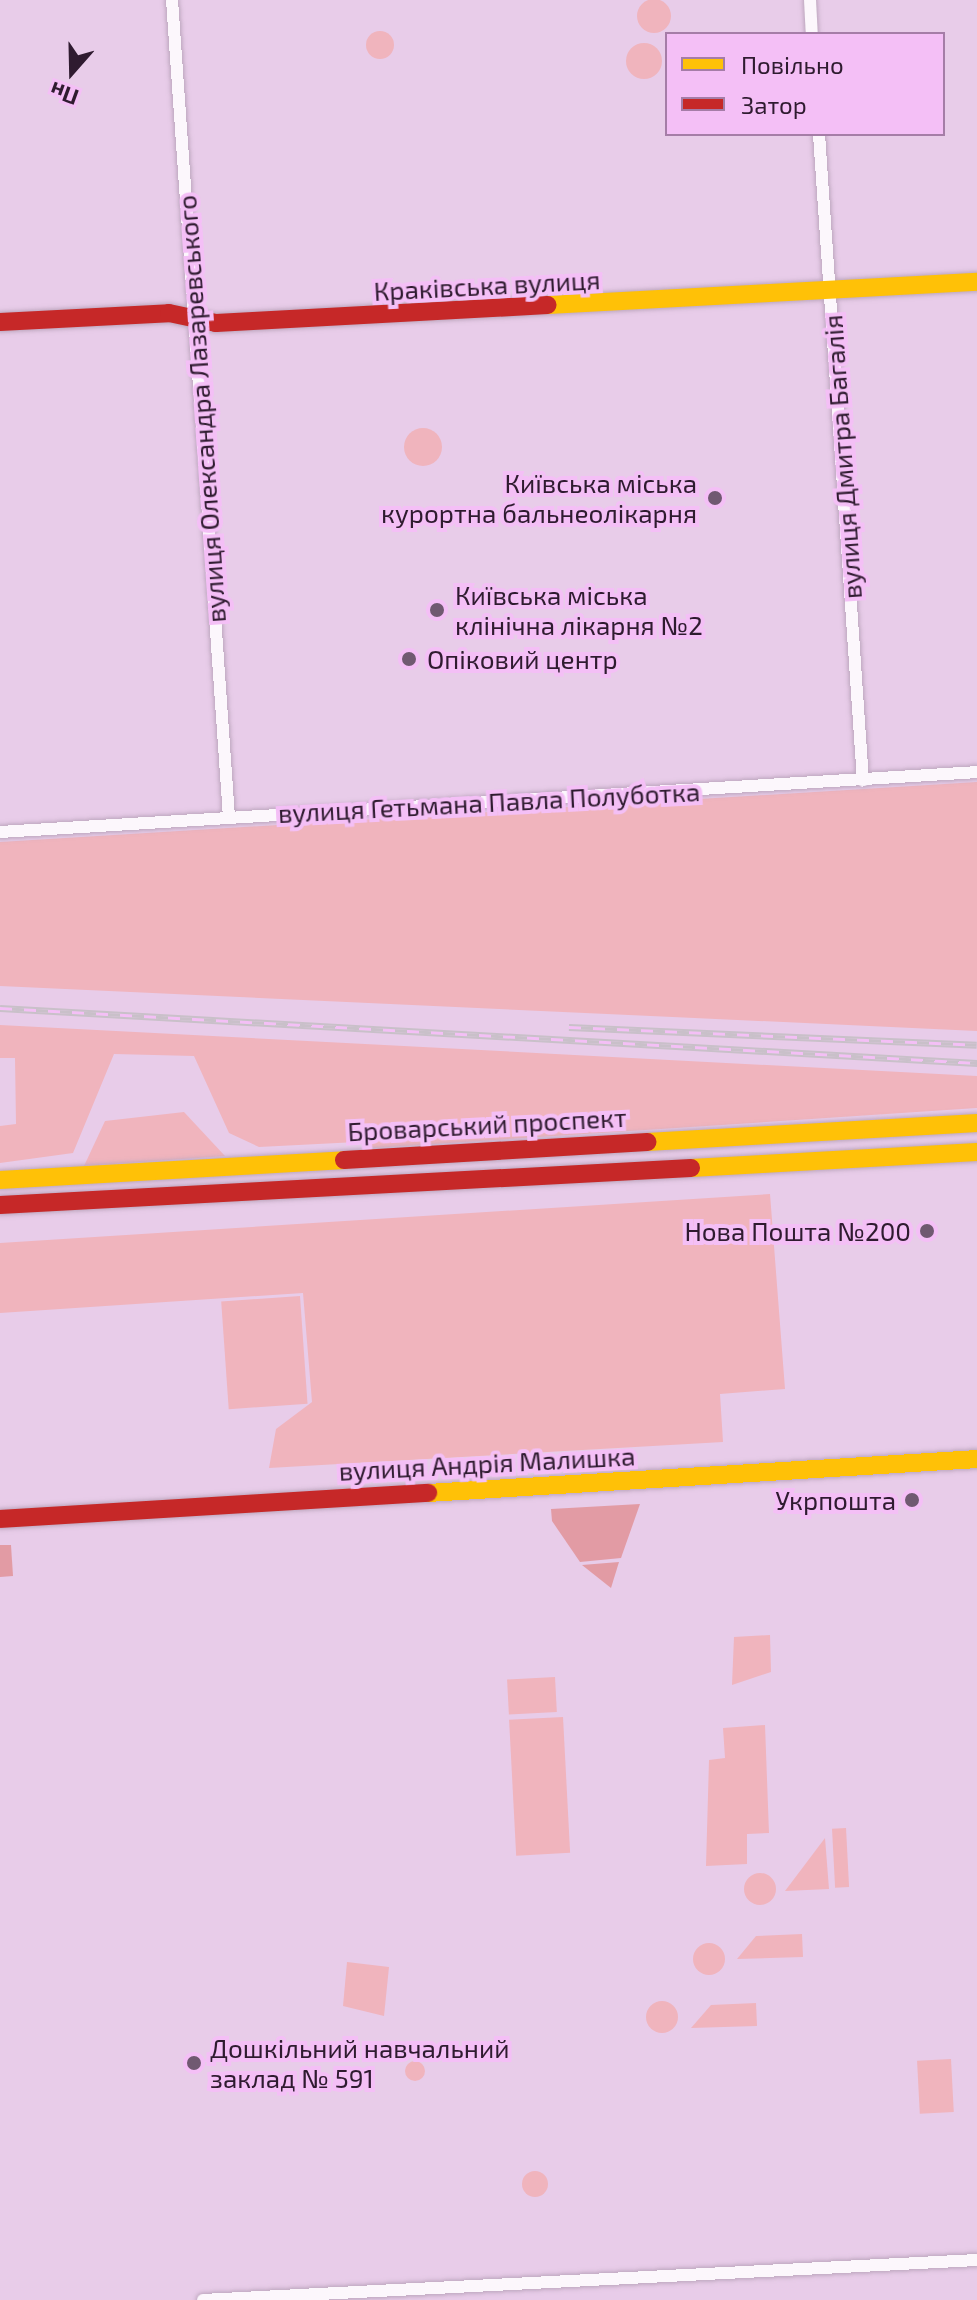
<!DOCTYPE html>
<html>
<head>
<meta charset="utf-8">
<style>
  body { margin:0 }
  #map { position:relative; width:977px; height:2300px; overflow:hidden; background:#e8cce9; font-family:"Exo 2",sans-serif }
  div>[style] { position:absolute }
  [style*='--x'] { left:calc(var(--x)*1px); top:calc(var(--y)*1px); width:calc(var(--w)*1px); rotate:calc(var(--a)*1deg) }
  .green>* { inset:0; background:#f0b4bd; transform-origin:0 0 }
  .round { border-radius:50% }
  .forest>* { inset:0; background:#e29ba4 }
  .roads { filter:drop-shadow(0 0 2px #bda7be) drop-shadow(0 0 2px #bda7be) }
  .street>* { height:12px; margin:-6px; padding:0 6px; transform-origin:6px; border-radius:6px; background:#fcf7fc }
  .slow>* { height:18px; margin:-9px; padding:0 9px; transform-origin:9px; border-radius:9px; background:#ffc107 }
  .jam>* { height:18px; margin:-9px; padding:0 9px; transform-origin:9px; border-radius:9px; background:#c62828 }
  .rail>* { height:7px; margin-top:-3.5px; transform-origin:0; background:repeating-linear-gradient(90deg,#f4bff6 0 12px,#c9c0c9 0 24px); box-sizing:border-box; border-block:2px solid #c9c0c9 }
  .dots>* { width:22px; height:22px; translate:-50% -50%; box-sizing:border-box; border:4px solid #f4bff6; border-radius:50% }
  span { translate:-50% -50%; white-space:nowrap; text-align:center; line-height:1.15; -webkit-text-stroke:8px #f4bff6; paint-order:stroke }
  .street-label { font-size:26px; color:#2f1b30 }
  .poi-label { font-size:26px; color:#2f1b30 }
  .right { translate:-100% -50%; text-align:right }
  .left { translate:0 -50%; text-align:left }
  .legend { position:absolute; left:665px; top:32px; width:280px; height:104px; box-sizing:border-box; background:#f4bff6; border:2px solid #a57da7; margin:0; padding:10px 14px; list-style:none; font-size:24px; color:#2f1b30 }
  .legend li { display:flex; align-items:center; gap:16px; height:40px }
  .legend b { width:40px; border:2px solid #a57da7 }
  .north { position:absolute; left:32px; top:32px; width:80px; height:80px; -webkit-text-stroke:6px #f4bff6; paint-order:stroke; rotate:200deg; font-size:22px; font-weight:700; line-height:32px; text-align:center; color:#2f1b30 }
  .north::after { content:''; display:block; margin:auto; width:28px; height:36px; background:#2f1b30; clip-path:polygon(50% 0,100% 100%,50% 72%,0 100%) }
</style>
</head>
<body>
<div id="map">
  <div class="green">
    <i class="round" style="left:637px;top:-1px;width:34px;height:34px"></i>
    <i class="round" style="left:366px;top:31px;width:28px;height:28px"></i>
    <i class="round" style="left:626px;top:43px;width:36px;height:36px"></i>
    <i class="round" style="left:404px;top:428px;width:38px;height:38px"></i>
    <i style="clip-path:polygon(977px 782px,977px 1031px,0 986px,0 842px)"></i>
    <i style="clip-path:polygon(0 1025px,977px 1076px,977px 1108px,374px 1148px,357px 1142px,259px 1147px,229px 1133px,194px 1056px,114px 1054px,73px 1153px,0 1163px,0 1126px,16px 1124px,15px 1058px,0 1058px)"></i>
    <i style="clip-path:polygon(184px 1112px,225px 1156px,84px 1166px,105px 1121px)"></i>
    <i style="clip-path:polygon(770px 1194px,785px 1389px,720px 1394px,723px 1442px,269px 1468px,276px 1429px,312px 1402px,303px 1293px,0 1313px,0 1243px)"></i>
    <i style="left:300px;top:1296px;width:108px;height:79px;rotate:86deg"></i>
    <i style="clip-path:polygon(770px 1635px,771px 1672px,732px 1685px,734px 1637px)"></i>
    <i style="left:555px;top:1677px;width:35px;height:48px;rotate:87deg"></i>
    <i style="left:563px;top:1717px;width:136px;height:54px;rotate:87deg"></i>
    <i style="clip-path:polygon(765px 1725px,769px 1833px,747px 1834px,747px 1864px,706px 1866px,709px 1760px,725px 1758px,723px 1728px)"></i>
    <i style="left:846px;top:1828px;width:59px;height:14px;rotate:87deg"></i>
    <i style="clip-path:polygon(825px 1838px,829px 1889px,785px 1891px)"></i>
    <i class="round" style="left:744px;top:1873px;width:32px;height:32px"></i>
    <i style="clip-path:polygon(802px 1934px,803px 1957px,737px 1959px,756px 1936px)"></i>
    <i class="round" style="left:693px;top:1943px;width:32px;height:32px"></i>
    <i style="clip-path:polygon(347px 1962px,389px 1967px,384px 2016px,343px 2006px)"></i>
    <i class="round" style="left:646px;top:2001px;width:32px;height:32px"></i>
    <i style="clip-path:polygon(756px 2003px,757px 2026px,691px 2028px,711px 2005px)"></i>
    <i style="left:951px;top:2059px;width:53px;height:34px;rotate:87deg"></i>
    <i class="round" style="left:405px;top:2061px;width:20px;height:20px"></i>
    <i class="round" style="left:522px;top:2171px;width:26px;height:26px"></i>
  </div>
  <div class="forest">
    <i style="clip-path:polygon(640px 1504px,621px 1558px,580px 1562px,552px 1521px,551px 1509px)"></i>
    <i style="clip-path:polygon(0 1545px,11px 1545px,13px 1576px,0 1577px)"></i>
    <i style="clip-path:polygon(619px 1562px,611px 1588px,582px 1565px)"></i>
  </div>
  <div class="roads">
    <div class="street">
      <i style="--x:172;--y:0;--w:819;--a:86.01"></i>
      <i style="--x:810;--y:0;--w:34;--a:87"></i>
      <i style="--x:819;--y:134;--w:648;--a:86.11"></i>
      <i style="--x:0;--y:832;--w:979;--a:-3.51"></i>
      <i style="--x:203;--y:2300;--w:775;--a:-2.96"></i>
    </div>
    <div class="slow">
      <i style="--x:548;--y:305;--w:430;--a:-3.1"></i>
      <i style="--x:647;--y:1142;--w:331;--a:-3.3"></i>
      <i style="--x:691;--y:1168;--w:286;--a:-3.2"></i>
      <i style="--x:0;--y:1180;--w:345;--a:-3.3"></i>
      <i style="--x:428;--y:1493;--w:550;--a:-3.54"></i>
    </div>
    <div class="jam">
      <i style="--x:0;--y:322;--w:169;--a:-3"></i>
      <i style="--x:169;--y:313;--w:48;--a:12"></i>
      <i style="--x:216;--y:323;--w:332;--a:-3.1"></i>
      <i style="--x:344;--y:1160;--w:304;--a:-3.4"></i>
      <i style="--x:0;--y:1205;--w:692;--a:-3.07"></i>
      <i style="--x:0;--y:1519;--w:429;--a:-3.5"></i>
    </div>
  </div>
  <div class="rail">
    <i style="--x:0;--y:1008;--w:979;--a:3.22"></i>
    <i style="--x:569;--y:1027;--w:408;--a:2.5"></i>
  </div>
  <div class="dots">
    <i style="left:715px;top:498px;background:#705971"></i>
    <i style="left:437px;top:610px;background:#705971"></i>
    <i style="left:409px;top:659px;background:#705971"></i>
    <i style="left:927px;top:1231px;background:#705971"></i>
    <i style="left:912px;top:1500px;background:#705971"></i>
    <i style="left:194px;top:2063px;background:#705971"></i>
  </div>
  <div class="street-label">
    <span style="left:487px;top:285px;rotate:-3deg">Краківська вулиця</span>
    <span style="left:201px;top:409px;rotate:-94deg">вулиця Олександра Лазаревського</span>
    <span style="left:842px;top:457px;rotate:-94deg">вулиця Дмитра Багалія</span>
    <span style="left:489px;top:802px;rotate:-3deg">вулиця Гетьмана Павла Полуботка</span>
    <span style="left:487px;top:1124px;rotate:-3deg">Броварський проспект</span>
    <span style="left:487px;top:1463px;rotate:-3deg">вулиця Андрія Малишка</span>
  </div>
  <div class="poi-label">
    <span class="right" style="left:697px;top:498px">Київська міська<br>курортна бальнеолікарня</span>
    <span class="left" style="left:455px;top:610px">Київська міська<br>клінічна лікарня №2</span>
    <span class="left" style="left:427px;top:659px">Опіковий центр</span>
    <span class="right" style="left:911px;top:1231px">Нова Пошта №200</span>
    <span class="right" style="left:896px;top:1500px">Укрпошта</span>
    <span class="left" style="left:210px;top:2063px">Дошкільний навчальний<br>заклад № 591</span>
  </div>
  <ul class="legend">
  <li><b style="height:10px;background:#ffc107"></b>Повільно</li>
  <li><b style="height:10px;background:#c62828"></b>Затор</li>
  </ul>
  <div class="north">Пн</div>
</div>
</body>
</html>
